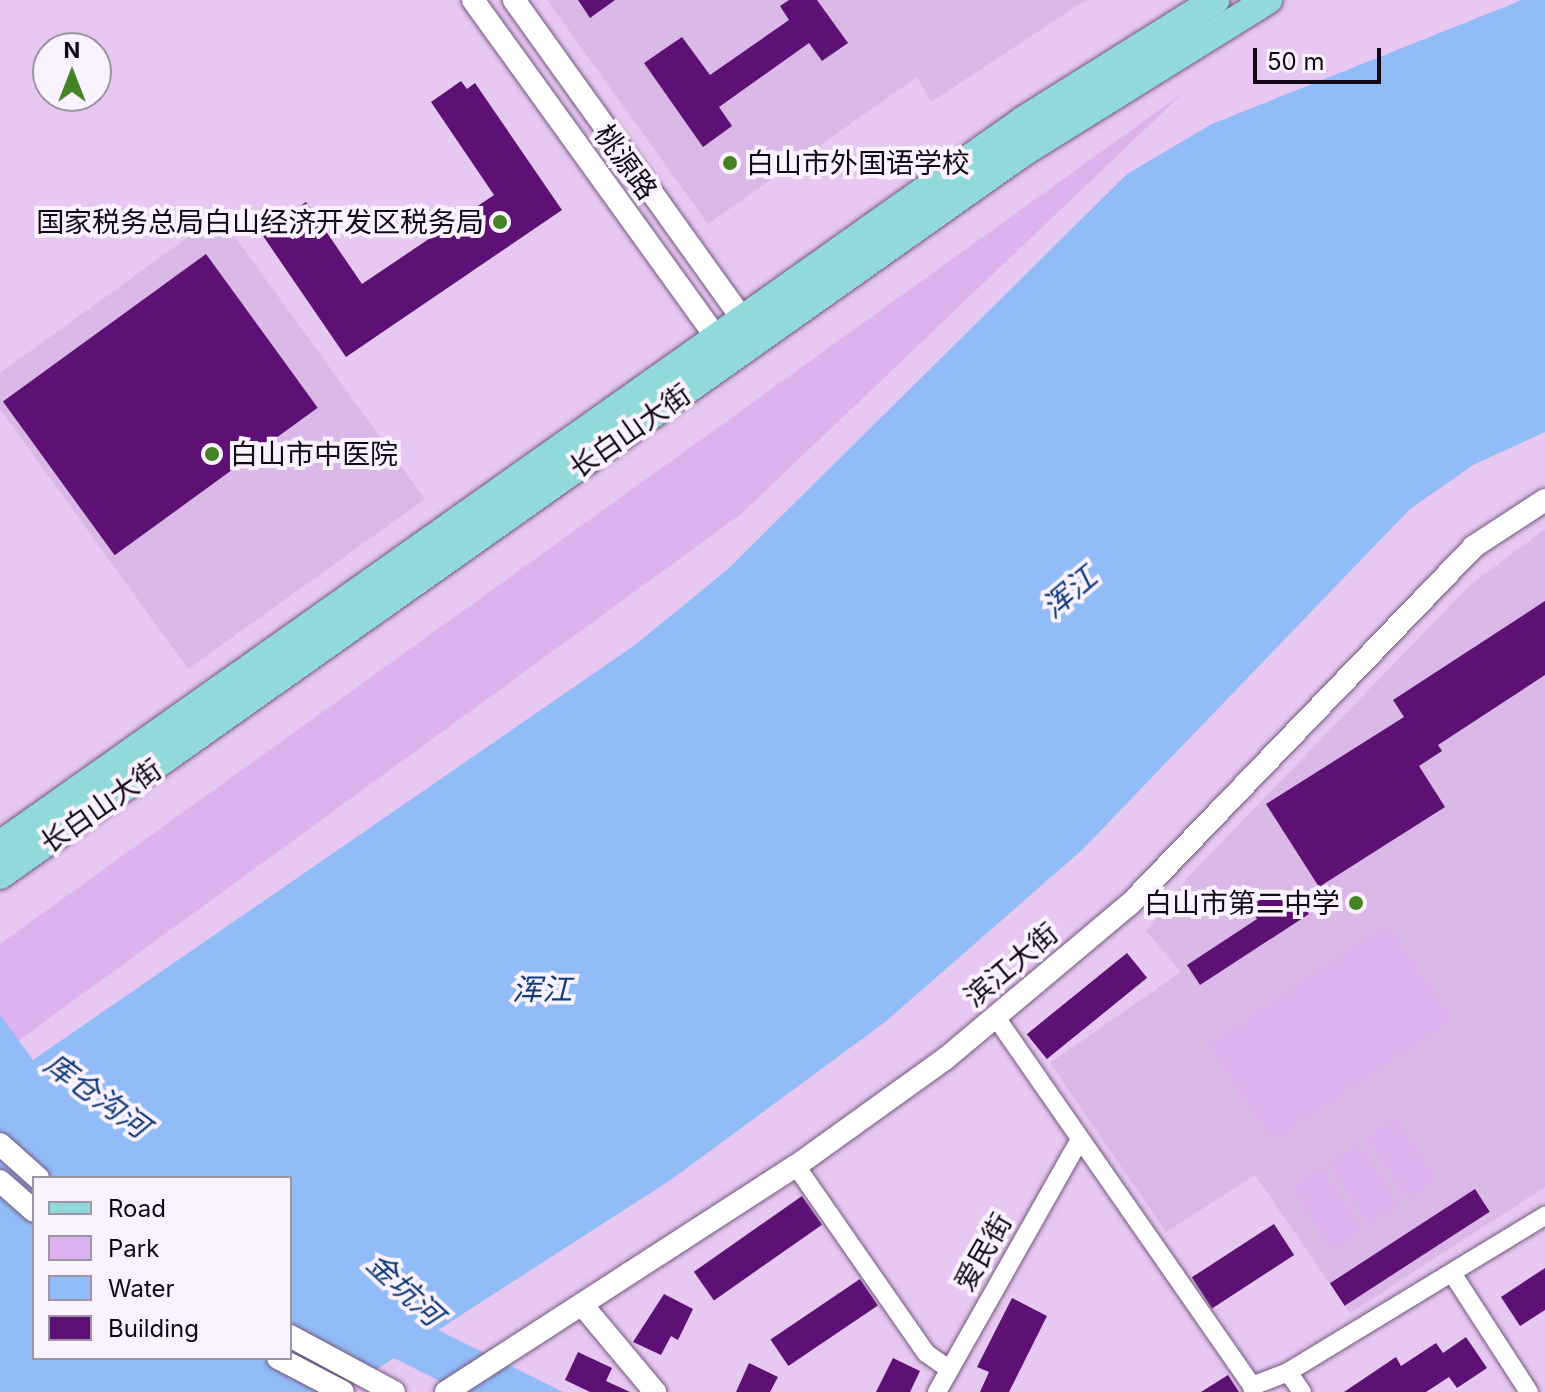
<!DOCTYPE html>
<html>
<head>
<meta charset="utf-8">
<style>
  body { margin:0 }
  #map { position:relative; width:1545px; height:1392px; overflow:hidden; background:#e7c8f2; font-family:Inter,"Noto Sans SC",sans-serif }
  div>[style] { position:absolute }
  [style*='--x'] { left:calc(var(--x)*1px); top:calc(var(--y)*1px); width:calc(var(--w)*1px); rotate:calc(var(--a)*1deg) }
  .built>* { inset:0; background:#dab8e7 }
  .green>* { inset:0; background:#deb1ef; transform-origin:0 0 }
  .water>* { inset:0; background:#92bcf8 }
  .building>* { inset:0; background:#5e1174; transform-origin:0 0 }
  .roads { filter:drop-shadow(0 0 2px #72577c) drop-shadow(0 0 2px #72577c) }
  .minor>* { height:18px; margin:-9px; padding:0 9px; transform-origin:9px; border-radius:9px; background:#fff }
  .tertiary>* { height:22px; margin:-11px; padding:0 11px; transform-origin:11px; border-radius:11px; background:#fff }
  .primary>* { height:28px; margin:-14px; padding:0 14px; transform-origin:14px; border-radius:14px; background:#92d9da }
  .dots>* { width:22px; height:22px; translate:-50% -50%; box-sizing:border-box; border:4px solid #fbf2ff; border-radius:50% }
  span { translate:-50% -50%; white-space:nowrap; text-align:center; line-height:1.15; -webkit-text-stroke:8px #fbf2ff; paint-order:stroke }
  .street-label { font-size:28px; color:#130916 }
  .poi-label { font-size:28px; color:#130916 }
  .left { translate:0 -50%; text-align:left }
  .right { translate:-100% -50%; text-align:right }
  .water-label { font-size:30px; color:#0e3d7a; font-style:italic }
  .legend { position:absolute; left:32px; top:1176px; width:260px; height:184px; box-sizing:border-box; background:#fbf2ff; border:2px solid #9e95a2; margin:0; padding:10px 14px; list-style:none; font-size:24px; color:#130916 }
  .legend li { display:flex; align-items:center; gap:16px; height:40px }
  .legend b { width:40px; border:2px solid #9e95a2 }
  .north { position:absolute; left:32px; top:32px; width:80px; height:80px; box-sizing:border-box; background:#fbf2ff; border:2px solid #9e95a2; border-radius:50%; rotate:0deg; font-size:22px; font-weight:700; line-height:32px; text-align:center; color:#130916 }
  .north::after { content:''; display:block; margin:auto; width:28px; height:36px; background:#448424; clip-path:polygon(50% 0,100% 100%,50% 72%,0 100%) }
  .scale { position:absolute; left:1253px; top:48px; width:128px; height:36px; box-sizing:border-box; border:4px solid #130916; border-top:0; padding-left:10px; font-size:24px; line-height:28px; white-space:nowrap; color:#130916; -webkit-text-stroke:6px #fbf2ff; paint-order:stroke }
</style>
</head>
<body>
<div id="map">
  <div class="built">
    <i style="clip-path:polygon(547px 0,1086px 0,931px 102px,917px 77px,708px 224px)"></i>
    <i style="clip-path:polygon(219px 215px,425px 499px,188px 669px,0 409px,0 373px)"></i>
    <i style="clip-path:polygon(1545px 529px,1545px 1187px,1350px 1313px,1255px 1175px,1166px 1232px,1050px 1063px,1181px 972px,1146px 931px,1190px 875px,1469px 586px)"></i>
  </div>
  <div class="green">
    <i style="clip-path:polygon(1183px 93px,741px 514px,0 1054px,0 944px)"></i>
    <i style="left:1387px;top:925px;width:115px;height:215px;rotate:56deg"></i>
    <i style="left:1396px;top:1119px;width:72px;height:35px;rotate:56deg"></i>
    <i style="left:1359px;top:1145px;width:72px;height:35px;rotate:57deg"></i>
    <i style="left:1322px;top:1169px;width:72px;height:35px;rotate:57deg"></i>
  </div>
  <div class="water">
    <i style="clip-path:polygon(evenodd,1522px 0,1545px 0,1545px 432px,1473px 465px,1410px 509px,1082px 850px,885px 1022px,672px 1179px,438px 1330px,563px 1392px,461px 1392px,394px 1358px,342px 1392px,0 1392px,0 1015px,33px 1060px,635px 645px,728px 569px,1127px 174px,1212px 124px,1522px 0,34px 1178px,290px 1178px,290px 1358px,34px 1358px,34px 1178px)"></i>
  </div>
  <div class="building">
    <i style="clip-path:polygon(578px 0,615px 0,590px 18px)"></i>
    <i style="clip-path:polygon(789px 0,817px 0,848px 43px,822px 61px,809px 43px,719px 107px,732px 126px,703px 147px,644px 63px,682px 37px,710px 75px,789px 20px,780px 6px)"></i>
    <i style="clip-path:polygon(461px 81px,467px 89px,475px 83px,562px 210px,346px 357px,261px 233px,306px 202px,362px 284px,494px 195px,431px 102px)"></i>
    <i style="left:206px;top:254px;width:190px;height:251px;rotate:54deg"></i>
    <i style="clip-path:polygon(1545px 601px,1545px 675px,1438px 745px,1442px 751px,1419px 766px,1445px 807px,1319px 887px,1266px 804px,1404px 717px,1393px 700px)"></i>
    <i style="clip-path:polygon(1275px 890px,1283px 902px,1296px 894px,1309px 914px,1200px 985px,1187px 965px,1257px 919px,1249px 907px)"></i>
    <i style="left:1127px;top:953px;width:32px;height:129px;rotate:51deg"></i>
    <i style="left:1475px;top:1189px;width:27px;height:173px;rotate:57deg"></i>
    <i style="left:802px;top:1196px;width:35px;height:132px;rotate:55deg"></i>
    <i style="left:1274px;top:1224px;width:37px;height:98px;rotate:57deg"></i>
    <i style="clip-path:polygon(1545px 1268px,1545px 1310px,1520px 1326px,1501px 1297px)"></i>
    <i style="left:860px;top:1279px;width:32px;height:108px;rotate:56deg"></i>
    <i style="clip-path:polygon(664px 1294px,693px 1309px,678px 1340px,671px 1336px,661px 1355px,633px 1342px)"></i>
    <i style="clip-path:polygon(1012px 1298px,1047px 1316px,1009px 1392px,980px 1392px,989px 1372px,977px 1367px)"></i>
    <i style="clip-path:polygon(1466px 1337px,1487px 1368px,1457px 1388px,1449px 1377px,1426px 1392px,1344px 1392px,1396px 1357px,1401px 1366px,1436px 1343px,1443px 1353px)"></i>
    <i style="clip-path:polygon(578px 1352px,612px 1368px,606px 1381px,630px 1392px,590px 1392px,565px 1380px)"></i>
    <i style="clip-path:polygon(893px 1358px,920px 1371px,910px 1392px,876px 1392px)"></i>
    <i style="clip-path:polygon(749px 1363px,778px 1377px,770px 1392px,736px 1392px)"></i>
    <i style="clip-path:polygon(1228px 1375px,1239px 1392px,1201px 1392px)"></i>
  </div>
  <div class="roads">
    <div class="minor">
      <i style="--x:995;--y:1016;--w:450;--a:55.2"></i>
      <i style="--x:796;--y:1166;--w:228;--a:55.2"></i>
      <i style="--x:926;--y:1353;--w:28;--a:35"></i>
      <i style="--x:1452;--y:1273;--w:142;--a:57.1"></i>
      <i style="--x:1288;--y:1372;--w:24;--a:55"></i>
      <i style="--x:937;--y:1392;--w:288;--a:-60.5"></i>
      <i style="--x:1253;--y:1392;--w:6;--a:-99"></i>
      <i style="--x:1252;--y:1386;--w:39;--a:-21"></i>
      <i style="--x:1288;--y:1372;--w:301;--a:-31.3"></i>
    </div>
    <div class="tertiary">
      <i style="--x:473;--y:0;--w:431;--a:54.2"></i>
      <i style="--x:514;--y:0;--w:407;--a:54.4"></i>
      <i style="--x:0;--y:1144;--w:51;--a:41.8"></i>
      <i style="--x:0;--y:1181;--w:45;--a:41.4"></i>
      <i style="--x:584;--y:1307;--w:111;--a:50.1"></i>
      <i style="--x:290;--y:1336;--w:118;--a:28.3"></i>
      <i style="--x:278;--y:1358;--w:73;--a:27.6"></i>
      <i style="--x:446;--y:1392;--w:417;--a:-32.9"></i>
      <i style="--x:796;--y:1166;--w:183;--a:-35.7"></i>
      <i style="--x:945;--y:1059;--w:241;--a:-40"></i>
      <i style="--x:1130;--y:904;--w:495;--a:-46.1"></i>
      <i style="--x:1473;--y:547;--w:86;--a:-33.1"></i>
    </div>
    <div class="primary">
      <i style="--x:0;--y:845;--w:1255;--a:-35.3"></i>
      <i style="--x:1024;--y:120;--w:226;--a:-32.1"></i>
      <i style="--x:0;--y:875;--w:1251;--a:-35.24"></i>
      <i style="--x:1022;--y:153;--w:290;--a:-31.9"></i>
    </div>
  </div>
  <div class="dots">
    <i style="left:730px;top:163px;background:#448424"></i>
    <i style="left:500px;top:222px;background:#448424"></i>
    <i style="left:212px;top:454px;background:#448424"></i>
    <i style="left:1356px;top:903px;background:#448424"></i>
  </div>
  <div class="street-label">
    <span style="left:626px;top:162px;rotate:54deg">桃源路</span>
    <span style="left:630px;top:431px;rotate:-35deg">长白山大街</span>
    <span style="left:101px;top:806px;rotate:-35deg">长白山大街</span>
    <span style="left:1011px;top:965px;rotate:-40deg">滨江大街</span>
    <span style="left:983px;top:1252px;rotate:-60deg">爱民街</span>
  </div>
  <div class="poi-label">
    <span class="left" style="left:746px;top:163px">白山市外国语学校</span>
    <span class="right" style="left:484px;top:222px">国家税务总局白山经济开发区税务局</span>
    <span class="left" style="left:230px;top:454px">白山市中医院</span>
    <span class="right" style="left:1340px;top:903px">白山市第二中学</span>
  </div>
  <div class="water-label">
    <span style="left:1069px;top:592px;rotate:-40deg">浑江</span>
    <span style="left:542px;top:989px">浑江</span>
    <span style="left:97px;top:1095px;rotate:36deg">库仓沟河</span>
    <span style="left:405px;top:1289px;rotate:43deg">金坑河</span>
  </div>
  <ul class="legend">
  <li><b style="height:10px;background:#92d9da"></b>Road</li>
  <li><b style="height:22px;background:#deb1ef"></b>Park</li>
  <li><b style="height:22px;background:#92bcf8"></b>Water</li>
  <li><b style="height:22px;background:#5e1174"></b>Building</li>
  </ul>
  <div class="north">N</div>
  <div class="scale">50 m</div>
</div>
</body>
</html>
